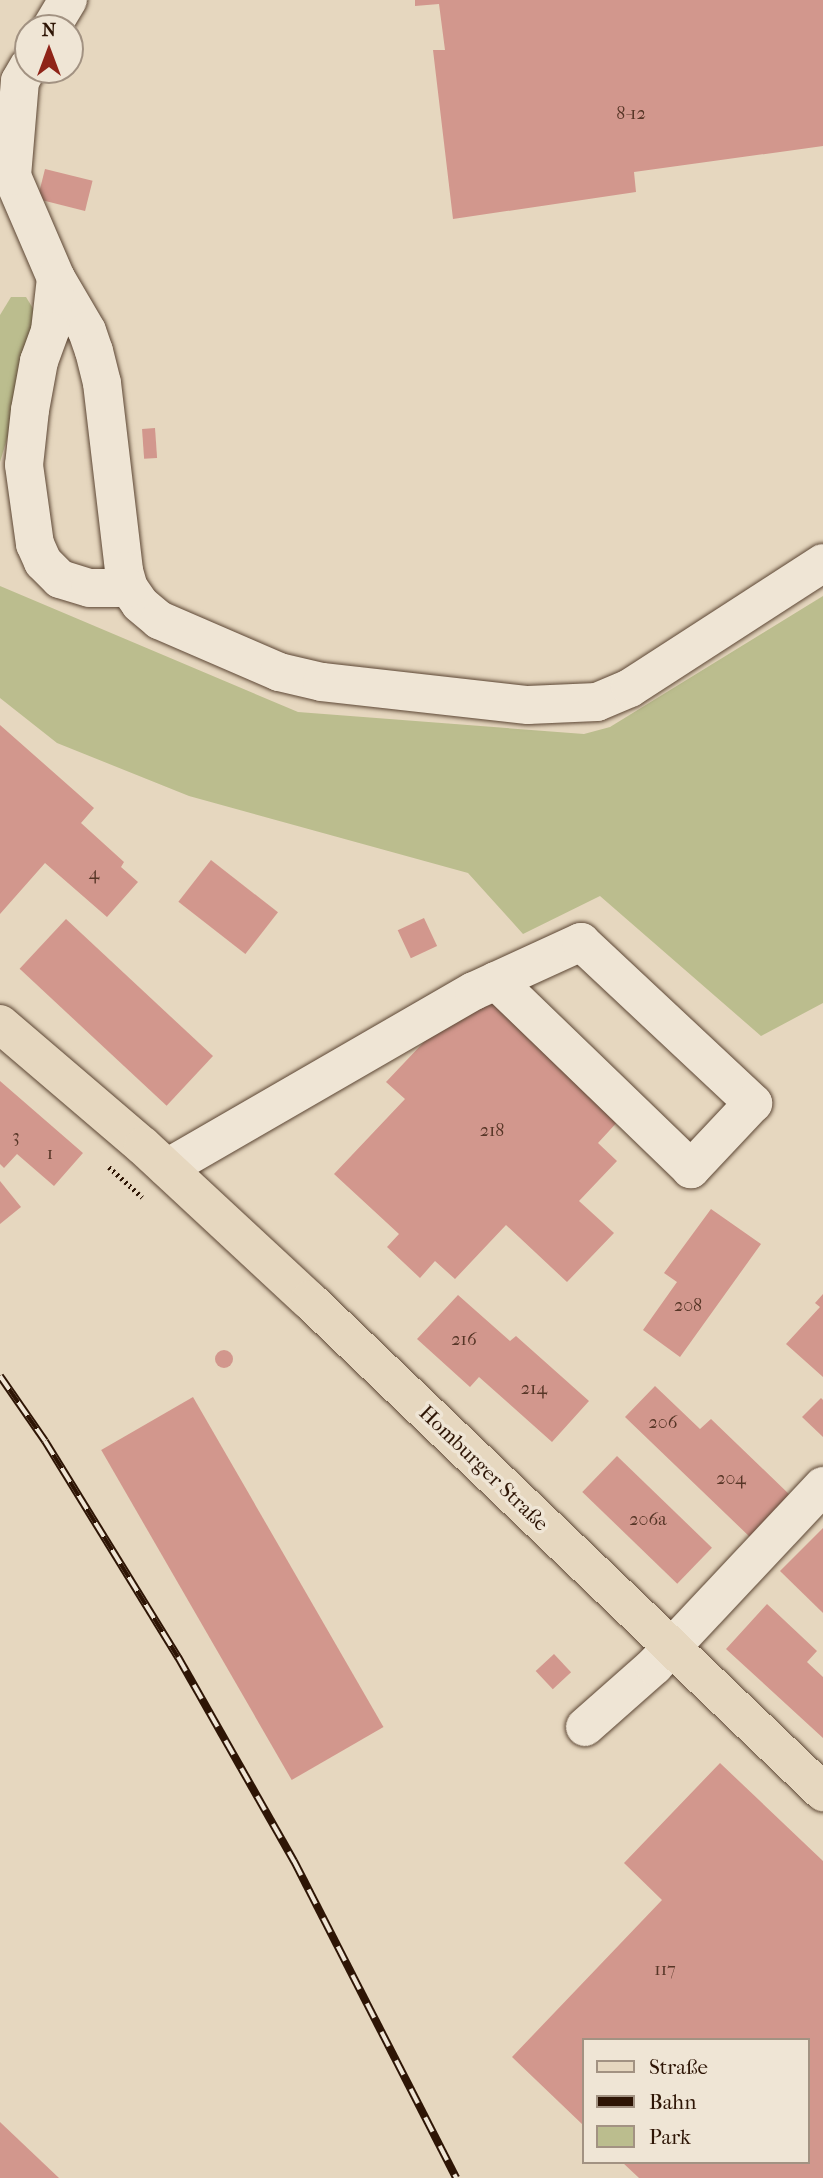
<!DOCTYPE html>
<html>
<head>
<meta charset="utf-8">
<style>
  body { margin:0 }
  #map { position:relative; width:823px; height:2178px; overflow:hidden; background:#e6d7bf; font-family:"IM FELL French Canon",serif }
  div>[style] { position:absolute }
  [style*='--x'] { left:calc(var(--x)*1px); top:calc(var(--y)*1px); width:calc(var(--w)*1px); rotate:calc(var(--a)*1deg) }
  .green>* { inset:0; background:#bbbd8e }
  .building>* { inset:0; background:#d2978d; transform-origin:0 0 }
  .round { border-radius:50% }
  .path>* { height:4.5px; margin-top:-2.25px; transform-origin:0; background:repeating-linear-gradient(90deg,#2e1505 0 2px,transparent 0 5.5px) }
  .roads { filter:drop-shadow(0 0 2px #5c4634) drop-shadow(0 0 2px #5c4634) }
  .minor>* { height:38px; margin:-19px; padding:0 19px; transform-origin:19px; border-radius:19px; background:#efe5d5 }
  .major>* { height:38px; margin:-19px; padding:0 19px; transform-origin:19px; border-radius:19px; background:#e6d7bf }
  .rail>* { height:8px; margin-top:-4px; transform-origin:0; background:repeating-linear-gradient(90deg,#efe5d5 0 16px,#2e1505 0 32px); box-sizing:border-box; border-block:2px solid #2e1505 }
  span { translate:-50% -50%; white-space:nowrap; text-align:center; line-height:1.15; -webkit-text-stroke:7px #efe5d5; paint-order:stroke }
  .number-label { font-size:18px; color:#573627 }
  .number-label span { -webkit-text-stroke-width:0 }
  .street-label { font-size:21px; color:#2e1505 }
  .legend { position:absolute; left:582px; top:2038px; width:228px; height:126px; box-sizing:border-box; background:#efe5d5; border:2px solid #a29282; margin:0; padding:9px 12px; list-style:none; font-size:21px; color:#2e1505 }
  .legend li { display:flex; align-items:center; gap:14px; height:35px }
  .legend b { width:35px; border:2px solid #a29282 }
  .north { position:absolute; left:14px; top:14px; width:70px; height:70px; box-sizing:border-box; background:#efe5d5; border:2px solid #a29282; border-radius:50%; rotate:0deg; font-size:19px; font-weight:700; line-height:28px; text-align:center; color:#2e1505 }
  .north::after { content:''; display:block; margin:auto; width:24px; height:32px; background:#8f2418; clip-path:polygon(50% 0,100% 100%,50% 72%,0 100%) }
</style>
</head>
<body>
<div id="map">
  <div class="green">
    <i style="clip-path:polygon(11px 297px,26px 297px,37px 315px,25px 379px,0 462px,0 315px)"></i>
    <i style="clip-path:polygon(0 586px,298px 712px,584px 734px,610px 727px,823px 596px,823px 1003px,761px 1036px,600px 896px,523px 934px,468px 873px,189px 796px,57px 743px,0 698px)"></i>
  </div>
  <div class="building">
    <i style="clip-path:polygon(415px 0,823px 0,823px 146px,634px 172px,636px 192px,453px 219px,433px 50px,445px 50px,439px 4px,415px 6px)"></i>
    <i style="left:45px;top:169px;width:49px;height:31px;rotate:14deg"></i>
    <i style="left:155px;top:428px;width:30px;height:13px;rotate:86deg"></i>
    <i style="clip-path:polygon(0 725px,94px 808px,81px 823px,124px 862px,121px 867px,138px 882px,107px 917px,45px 863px,0 914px)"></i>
    <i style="left:211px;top:860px;width:85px;height:53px;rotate:38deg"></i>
    <i style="left:424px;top:918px;width:31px;height:29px;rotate:65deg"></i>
    <i style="left:66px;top:919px;width:201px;height:68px;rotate:43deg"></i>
    <i style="clip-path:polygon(487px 994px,620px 1119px,598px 1143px,617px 1161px,579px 1201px,614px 1233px,567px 1282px,506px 1225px,455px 1279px,435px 1261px,420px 1278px,387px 1247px,399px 1234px,334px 1174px,405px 1099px,386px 1082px,458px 1006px)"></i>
    <i style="clip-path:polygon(0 1081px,83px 1153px,54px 1186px,17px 1154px,4px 1168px,0 1164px)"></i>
    <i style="clip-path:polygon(0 1181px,21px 1207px,0 1224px)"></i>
    <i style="clip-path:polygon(711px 1209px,761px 1244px,680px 1357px,643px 1330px,677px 1282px,664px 1273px)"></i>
    <i style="clip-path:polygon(823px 1294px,823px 1377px,786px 1344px,820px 1307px,815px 1303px)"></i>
    <i style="clip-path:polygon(458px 1295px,510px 1341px,516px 1336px,589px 1401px,552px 1442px,479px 1377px,470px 1387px,417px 1339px)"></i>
    <i class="round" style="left:215px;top:1350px;width:18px;height:18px"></i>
    <i style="clip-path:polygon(655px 1386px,700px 1429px,711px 1419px,792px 1497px,752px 1539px,625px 1417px)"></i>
    <i style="left:193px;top:1397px;width:381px;height:106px;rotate:60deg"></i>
    <i style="clip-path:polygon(821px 1398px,823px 1400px,823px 1437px,802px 1417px)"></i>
    <i style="left:617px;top:1456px;width:132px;height:50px;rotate:44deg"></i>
    <i style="clip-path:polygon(823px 1528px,823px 1613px,780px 1571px)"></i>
    <i style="clip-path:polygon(767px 1604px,817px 1651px,807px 1662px,823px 1677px,823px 1738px,726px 1649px)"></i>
    <i style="left:554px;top:1654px;width:25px;height:25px;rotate:47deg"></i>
    <i style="clip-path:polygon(720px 1763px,823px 1861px,823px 2178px,639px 2178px,622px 2162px,807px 2162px,807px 2040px,583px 2040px,583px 2125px,512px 2057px,662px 1900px,624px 1863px)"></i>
    <i style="clip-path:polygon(0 2122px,59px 2178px,0 2178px)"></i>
  </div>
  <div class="path">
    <i style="--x:109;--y:1167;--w:45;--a:42.3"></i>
  </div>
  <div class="roads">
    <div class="minor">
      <i style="--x:51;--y:28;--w:33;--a:-59"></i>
      <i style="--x:0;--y:162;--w:18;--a:49"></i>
      <i style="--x:12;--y:176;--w:111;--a:66.7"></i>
      <i style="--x:56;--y:278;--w:61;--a:59.7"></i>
      <i style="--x:87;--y:331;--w:21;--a:71"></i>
      <i style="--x:94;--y:351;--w:33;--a:76"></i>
      <i style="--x:102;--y:383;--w:189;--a:83.3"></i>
      <i style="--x:124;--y:571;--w:18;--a:74"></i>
      <i style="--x:129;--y:588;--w:19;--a:55"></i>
      <i style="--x:140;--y:604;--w:25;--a:40"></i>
      <i style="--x:159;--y:620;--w:131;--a:23.4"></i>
      <i style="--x:279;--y:672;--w:44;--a:13.1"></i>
      <i style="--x:322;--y:682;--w:207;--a:6.4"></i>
      <i style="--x:528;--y:705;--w:69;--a:-2.5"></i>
      <i style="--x:597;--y:702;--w:36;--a:-23"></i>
      <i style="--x:630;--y:688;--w:230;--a:-32.9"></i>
      <i style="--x:12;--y:176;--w:95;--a:-85.2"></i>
      <i style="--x:20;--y:81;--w:16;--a:-60"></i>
      <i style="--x:56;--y:278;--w:53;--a:96.5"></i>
      <i style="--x:50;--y:331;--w:32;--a:110"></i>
      <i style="--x:39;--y:361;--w:50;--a:100.4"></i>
      <i style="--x:30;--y:410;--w:55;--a:96.2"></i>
      <i style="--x:24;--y:465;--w:80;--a:82.1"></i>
      <i style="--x:35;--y:544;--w:20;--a:66"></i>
      <i style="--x:43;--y:562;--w:24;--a:45"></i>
      <i style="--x:60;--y:579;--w:31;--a:17"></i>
      <i style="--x:90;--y:588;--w:39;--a:0"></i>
      <i style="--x:167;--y:1168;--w:354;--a:-30"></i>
      <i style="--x:474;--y:991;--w:118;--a:-24.6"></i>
      <i style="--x:581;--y:942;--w:236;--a:43.1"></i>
      <i style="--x:753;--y:1103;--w:91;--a:133.2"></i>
      <i style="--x:691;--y:1169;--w:271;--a:-136"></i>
      <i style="--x:585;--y:1727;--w:92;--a:-41.5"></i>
      <i style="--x:654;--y:1666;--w:247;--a:-46.8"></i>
    </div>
    <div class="major">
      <i style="--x:0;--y:1024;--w:188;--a:40.5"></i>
      <i style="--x:143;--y:1146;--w:226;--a:42.9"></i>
      <i style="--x:309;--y:1300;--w:712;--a:43.75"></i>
    </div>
  </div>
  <div class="rail">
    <i style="--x:0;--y:1376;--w:79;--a:55.3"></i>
    <i style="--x:45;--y:1441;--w:254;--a:58.4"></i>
    <i style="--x:178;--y:1657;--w:235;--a:60.4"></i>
    <i style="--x:294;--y:1861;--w:356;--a:62.9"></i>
  </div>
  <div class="number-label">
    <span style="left:631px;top:114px">8-12</span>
    <span style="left:94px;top:874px">4</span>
    <span style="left:492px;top:1131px">218</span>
    <span style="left:16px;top:1137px">3</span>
    <span style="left:50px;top:1154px">1</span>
    <span style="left:688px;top:1306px">208</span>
    <span style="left:464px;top:1340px">216</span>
    <span style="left:534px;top:1389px">214</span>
    <span style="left:663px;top:1423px">206</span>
    <span style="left:731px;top:1479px">204</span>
    <span style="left:648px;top:1520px">206a</span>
    <span style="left:665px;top:1970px">117</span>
  </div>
  <div class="street-label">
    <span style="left:484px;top:1468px;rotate:44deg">Homburger Straße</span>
  </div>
  <ul class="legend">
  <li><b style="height:9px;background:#e6d7bf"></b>Straße</li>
  <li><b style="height:9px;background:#2e1505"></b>Bahn</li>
  <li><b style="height:19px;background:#bbbd8e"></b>Park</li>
  </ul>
  <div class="north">N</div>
</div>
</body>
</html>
